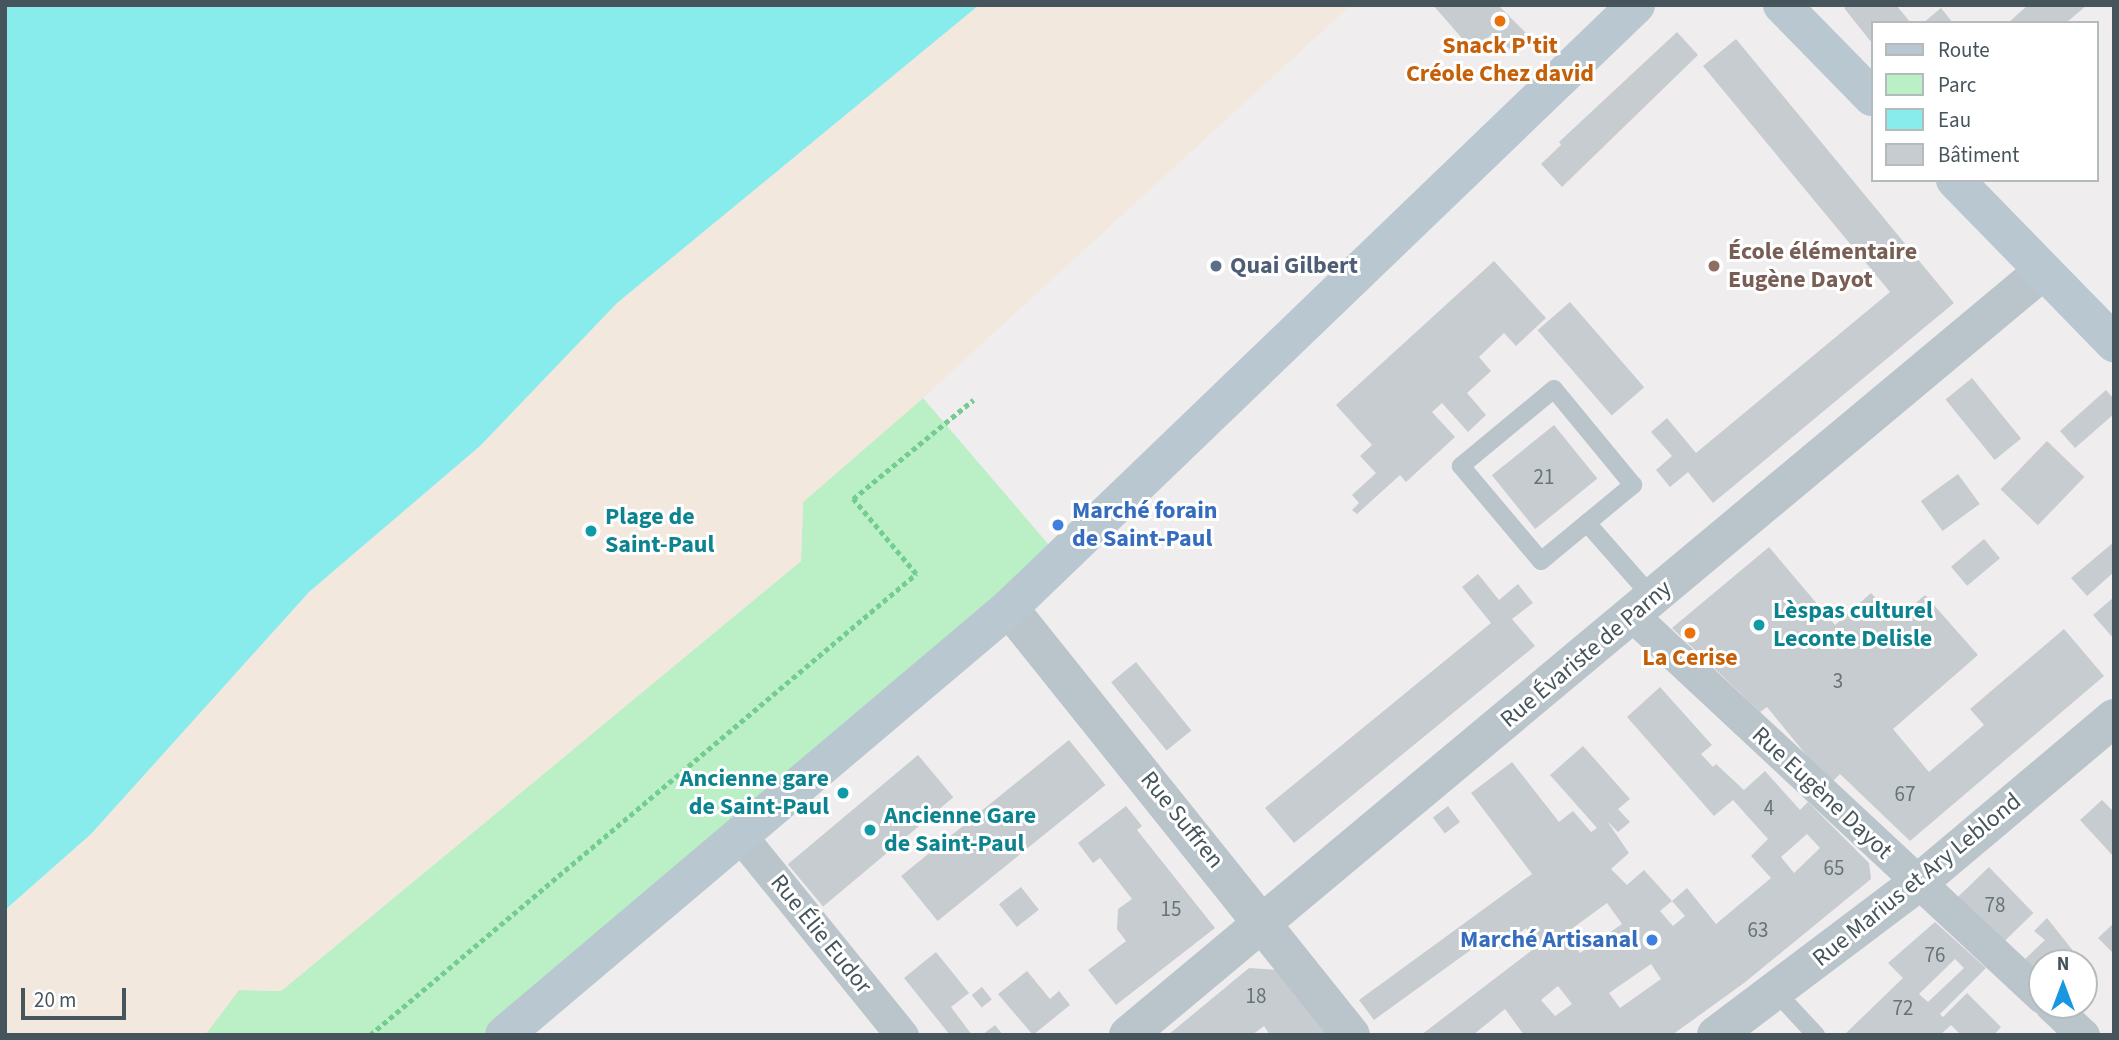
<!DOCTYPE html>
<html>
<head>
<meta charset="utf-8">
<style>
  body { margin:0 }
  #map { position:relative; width:2119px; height:1040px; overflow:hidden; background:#f0edee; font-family:"Source Sans 3",sans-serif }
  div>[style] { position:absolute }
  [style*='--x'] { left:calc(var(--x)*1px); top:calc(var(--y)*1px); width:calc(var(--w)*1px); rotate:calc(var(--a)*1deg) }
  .green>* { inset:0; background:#bbefc5 }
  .sand>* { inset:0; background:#f2e8de }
  .water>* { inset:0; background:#88ebec }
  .building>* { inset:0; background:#c7ccd0; transform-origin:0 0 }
  .path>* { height:4.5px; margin-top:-2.25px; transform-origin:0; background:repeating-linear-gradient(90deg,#73cd8f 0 5px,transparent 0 8.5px) }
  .service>* { height:18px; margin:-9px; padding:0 9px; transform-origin:9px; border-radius:9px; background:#b9c5cb }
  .minor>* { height:33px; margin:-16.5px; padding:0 16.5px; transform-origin:16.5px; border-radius:16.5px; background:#b9c5cb }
  .tertiary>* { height:38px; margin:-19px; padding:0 19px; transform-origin:19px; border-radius:19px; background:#b9c5cb }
  .secondary>* { height:38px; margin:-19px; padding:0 19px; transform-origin:19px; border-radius:19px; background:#b9c8d0 }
  .dots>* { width:19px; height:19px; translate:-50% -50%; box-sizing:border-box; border:4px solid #fff; border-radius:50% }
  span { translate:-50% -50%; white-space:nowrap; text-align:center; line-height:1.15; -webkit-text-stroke:6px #fff; paint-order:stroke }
  .number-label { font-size:21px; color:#667378 }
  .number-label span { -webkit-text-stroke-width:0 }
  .food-label { font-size:24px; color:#c56008; font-weight:700 }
  .education-label { font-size:24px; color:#785e54; font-weight:700 }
  .left { translate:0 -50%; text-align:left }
  .service-label { font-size:24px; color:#4e5e75; font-weight:700 }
  .shop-label { font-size:24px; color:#366cbe; font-weight:700 }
  .right { translate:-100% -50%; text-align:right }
  .culture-label { font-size:24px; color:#0d838f; font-weight:700 }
  .street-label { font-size:24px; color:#46555b }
  .frame { position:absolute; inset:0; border:7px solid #46555b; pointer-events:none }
  .legend { position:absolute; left:1871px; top:21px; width:228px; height:161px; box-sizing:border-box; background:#fff; border:2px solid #b5bbbd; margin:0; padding:9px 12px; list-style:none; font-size:21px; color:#46555b }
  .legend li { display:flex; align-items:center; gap:14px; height:35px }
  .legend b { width:35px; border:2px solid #b5bbbd }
  .north { position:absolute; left:2028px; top:949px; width:70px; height:70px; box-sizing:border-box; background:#fff; border:2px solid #b5bbbd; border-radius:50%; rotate:0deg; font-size:19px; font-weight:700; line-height:28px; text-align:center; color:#46555b }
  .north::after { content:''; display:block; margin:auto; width:24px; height:32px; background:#1896e0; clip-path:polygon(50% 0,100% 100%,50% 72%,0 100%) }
  .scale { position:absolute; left:21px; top:988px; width:105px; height:32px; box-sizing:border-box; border:4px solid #46555b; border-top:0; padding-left:9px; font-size:21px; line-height:24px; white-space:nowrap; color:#46555b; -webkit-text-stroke:5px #fff; paint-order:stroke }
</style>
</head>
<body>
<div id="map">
  <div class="green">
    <i style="clip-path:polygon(923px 398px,1061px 559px,504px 1035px,205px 1035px,239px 990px,281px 991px,801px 561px,803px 502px)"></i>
  </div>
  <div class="sand">
    <i style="clip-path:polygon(979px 5px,1351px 5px,923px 398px,803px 502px,801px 561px,281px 991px,239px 990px,205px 1035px,5px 1035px,5px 911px,91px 834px,309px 592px,480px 446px,617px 303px)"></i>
  </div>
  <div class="water">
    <i style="clip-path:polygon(5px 5px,979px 5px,617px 303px,480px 446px,309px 592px,91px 834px,5px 910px)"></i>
  </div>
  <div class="building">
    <i style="clip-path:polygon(1433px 5px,1500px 7px,1531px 38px,1515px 54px,1493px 33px,1474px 52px)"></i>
    <i style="clip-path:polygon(1847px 5px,1896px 5px,1911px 23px,1872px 23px,1872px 43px,1844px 8px)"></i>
    <i style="clip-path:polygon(2028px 5px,2087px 5px,2066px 23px,2008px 23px)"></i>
    <i style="clip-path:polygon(1941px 8px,1953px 23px,1923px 23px)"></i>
    <i style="clip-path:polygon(1677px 32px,1698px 55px,1562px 187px,1541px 164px,1561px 145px,1559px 142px)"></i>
    <i style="clip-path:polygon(1736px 39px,1954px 303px,1713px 503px,1688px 472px,1670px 487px,1656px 470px,1672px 456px,1651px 432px,1667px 418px,1696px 453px,1890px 292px,1703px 66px)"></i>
    <i style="clip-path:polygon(1494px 261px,1546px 318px,1516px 346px,1504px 333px,1479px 357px,1491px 371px,1467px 393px,1486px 415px,1468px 432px,1442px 403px,1432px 412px,1455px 437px,1406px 482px,1400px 475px,1357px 514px,1352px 510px,1359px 503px,1352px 495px,1376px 473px,1360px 456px,1372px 445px,1336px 405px)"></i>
    <i style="left:1570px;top:302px;width:113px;height:43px;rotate:49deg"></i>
    <i style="left:1972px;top:378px;width:78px;height:34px;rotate:51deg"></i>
    <i style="clip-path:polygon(2106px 390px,2114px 399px,2114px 414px,2075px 448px,2060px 431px)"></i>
    <i style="left:1554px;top:425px;width:69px;height:80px;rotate:51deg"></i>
    <i style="left:2047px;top:441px;width:52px;height:67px;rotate:44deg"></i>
    <i style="left:1958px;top:474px;width:37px;height:46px;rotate:54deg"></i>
    <i style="left:1984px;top:539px;width:25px;height:43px;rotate:50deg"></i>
    <i style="clip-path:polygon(2114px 542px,2114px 572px,2087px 596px,2071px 578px)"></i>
    <i style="clip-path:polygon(1769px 547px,1835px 625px,1871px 593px,1896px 620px,1925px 595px,1978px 655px,1893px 729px,1929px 772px,1984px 725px,1970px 709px,2064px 629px,2104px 676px,1910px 841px,1840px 774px,1830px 784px,1767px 707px,1760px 712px,1672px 628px)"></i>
    <i style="clip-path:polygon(1478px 574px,1499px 600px,1518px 584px,1533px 603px,1512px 619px,1535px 646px,1294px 843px,1265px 808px,1491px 623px,1462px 587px)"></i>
    <i style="clip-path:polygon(2114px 597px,2114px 639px,2093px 615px)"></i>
    <i style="left:1136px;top:662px;width:88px;height:32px;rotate:51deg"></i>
    <i style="clip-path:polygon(evenodd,1660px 687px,1712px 745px,1701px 754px,1713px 767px,1716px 764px,1744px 790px,1765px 771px,1800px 810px,1808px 802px,1869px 863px,1871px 879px,1744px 983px,1672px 1035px,1524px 1035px,1505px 1009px,1473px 1035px,1421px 1035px,1540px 944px,1526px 928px,1500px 949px,1490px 936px,1374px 1020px,1359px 1000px,1532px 874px,1471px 793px,1512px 762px,1559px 822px,1573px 811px,1591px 832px,1597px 828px,1550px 775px,1583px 746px,1630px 799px,1618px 809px,1630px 822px,1618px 832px,1607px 821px,1629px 853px,1611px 869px,1627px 885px,1644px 870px,1672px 901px,1660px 911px,1673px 926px,1685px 916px,1672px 901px,1687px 888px,1716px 924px,1771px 878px,1751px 856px,1768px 839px,1733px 800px,1714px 816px,1627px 717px,1660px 687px,1807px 834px,1820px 848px,1794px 873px,1781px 857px,1807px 834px,1660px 687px,1607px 903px,1622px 924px,1580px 953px,1566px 933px,1607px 903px,1660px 687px,1651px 964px,1661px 979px,1620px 1008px,1609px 993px,1651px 964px,1660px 687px,1558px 986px,1572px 1004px,1555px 1016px,1541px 1000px,1558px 986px)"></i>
    <i style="left:1069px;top:740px;width:58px;height:216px;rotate:51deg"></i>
    <i style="left:918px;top:755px;width:55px;height:170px;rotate:50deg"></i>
    <i style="clip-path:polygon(2102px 800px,2114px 812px,2114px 857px,2080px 820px)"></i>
    <i style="clip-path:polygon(1126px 806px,1142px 826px,1137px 830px,1215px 928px,1116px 1005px,1088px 970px,1126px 941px,1117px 929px,1118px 909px,1132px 899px,1100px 858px,1093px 863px,1078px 843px)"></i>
    <i style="left:1448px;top:806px;width:20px;height:19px;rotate:53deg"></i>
    <i style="left:1989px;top:867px;width:64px;height:43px;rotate:46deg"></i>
    <i style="left:1021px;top:887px;width:29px;height:28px;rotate:52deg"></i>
    <i style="clip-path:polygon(2047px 918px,2078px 957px,2072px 963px,2042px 963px,2042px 976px,2025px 959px,2045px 940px,2034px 931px)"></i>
    <i style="clip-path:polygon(evenodd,1935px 922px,1986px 968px,1940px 1014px,1943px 1017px,1967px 993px,2001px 1027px,1994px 1035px,1961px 1035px,1951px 1025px,1940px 1035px,1844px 1035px,1903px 978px,1888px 963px,1935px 922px,1955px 959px,1964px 968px,1928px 1002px,1919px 994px,1955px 959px)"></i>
    <i style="clip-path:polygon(2114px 923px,2114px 954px,2098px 938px)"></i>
    <i style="clip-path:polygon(936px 952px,969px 993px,951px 1007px,972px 1035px,950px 1035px,904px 978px)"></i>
    <i style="clip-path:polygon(1249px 968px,1279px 970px,1328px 1035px,1270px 1035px,1264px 1026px,1252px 1035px,1168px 1035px)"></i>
    <i style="clip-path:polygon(1027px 971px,1050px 999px,1059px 991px,1070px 1005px,1033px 1035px,998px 994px)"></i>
    <i style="left:982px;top:987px;width:16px;height:13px;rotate:52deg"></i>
    <i style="clip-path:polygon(995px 1025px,1003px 1035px,982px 1035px)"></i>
  </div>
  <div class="path">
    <i style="--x:370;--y:1035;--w:715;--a:-40.18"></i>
    <i style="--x:916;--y:574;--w:98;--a:-130"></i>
    <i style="--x:853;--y:499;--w:156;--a:-39.5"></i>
  </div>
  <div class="service">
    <i style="--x:1587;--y:523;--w:60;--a:-39.6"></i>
    <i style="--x:1633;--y:485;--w:124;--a:-129.5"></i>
    <i style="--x:1554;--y:389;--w:121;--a:140.4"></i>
    <i style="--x:1461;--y:466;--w:124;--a:49.9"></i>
    <i style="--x:1541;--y:561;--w:60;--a:-39.6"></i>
    <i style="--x:1587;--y:523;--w:98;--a:48.7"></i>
    <i style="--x:1776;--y:992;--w:59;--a:47.1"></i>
  </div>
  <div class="minor">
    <i style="--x:1633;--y:616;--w:559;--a:42.97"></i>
    <i style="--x:739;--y:834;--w:259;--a:51"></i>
    <i style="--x:2051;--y:1005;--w:44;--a:43.2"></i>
  </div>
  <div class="tertiary">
    <i style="--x:1009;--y:608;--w:547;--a:51.31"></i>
    <i style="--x:1128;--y:1035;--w:1192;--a:-39.86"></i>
    <i style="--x:1716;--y:1035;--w:253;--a:-37"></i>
    <i style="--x:1918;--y:883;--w:256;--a:-40.1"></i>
  </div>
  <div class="secondary">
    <i style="--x:1782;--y:5;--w:129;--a:45.6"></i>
    <i style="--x:1955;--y:180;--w:228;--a:45.7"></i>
    <i style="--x:504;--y:1035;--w:661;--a:-40.22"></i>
    <i style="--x:1009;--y:608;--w:870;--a:-43.88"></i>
  </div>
  <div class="dots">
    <i style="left:1500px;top:21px;background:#e8710a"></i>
    <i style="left:1216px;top:266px;background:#5c6f8a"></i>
    <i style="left:1714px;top:266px;background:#8d6e63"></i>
    <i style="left:1058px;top:525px;background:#3f7fe0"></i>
    <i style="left:591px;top:531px;background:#0f9aa8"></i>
    <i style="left:1759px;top:625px;background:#0f9aa8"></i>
    <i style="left:1690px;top:633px;background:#e8710a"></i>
    <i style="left:843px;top:793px;background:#0f9aa8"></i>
    <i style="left:870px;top:830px;background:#0f9aa8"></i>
    <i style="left:1652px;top:940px;background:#3f7fe0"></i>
  </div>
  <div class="number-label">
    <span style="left:1544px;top:477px">21</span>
    <span style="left:1838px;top:681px">3</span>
    <span style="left:1905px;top:794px">67</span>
    <span style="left:1769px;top:808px">4</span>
    <span style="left:1834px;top:868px">65</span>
    <span style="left:1995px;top:905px">78</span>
    <span style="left:1171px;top:909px">15</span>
    <span style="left:1758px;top:930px">63</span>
    <span style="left:1935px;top:955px">76</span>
    <span style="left:1256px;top:996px">18</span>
    <span style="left:1903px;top:1008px">72</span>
  </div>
  <div class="food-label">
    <span style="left:1500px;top:60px">Snack P'tit<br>Créole Chez david</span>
    <span style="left:1690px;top:658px">La Cerise</span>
  </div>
  <div class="education-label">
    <span class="left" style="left:1728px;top:266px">École élémentaire<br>Eugène Dayot</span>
  </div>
  <div class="service-label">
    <span class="left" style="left:1230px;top:266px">Quai Gilbert</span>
  </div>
  <div class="shop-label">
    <span class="left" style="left:1072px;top:525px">Marché forain<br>de Saint-Paul</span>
    <span class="right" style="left:1638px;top:940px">Marché Artisanal</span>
  </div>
  <div class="culture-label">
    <span class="left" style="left:605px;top:531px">Plage de<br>Saint-Paul</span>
    <span class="left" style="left:1773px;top:625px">Lèspas culturel<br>Leconte Delisle</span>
    <span class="right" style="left:829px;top:793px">Ancienne gare<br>de Saint-Paul</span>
    <span class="left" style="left:884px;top:830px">Ancienne Gare<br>de Saint-Paul</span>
  </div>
  <div class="street-label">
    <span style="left:1586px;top:654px;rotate:-40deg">Rue Évariste de Parny</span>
    <span style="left:1822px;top:793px;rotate:43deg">Rue Eugène Dayot</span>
    <span style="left:1182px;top:820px;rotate:51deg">Rue Suffren</span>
    <span style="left:1917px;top:880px;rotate:-39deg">Rue Marius et Ary Leblond</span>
    <span style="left:821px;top:934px;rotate:51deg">Rue Élie Eudor</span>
  </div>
  <div class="frame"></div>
  <ul class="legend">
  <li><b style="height:9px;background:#b9c8d0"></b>Route</li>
  <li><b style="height:19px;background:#bbefc5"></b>Parc</li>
  <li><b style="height:19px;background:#88ebec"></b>Eau</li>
  <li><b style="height:19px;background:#c7ccd0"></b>Bâtiment</li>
  </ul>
  <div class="north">N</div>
  <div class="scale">20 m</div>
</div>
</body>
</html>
